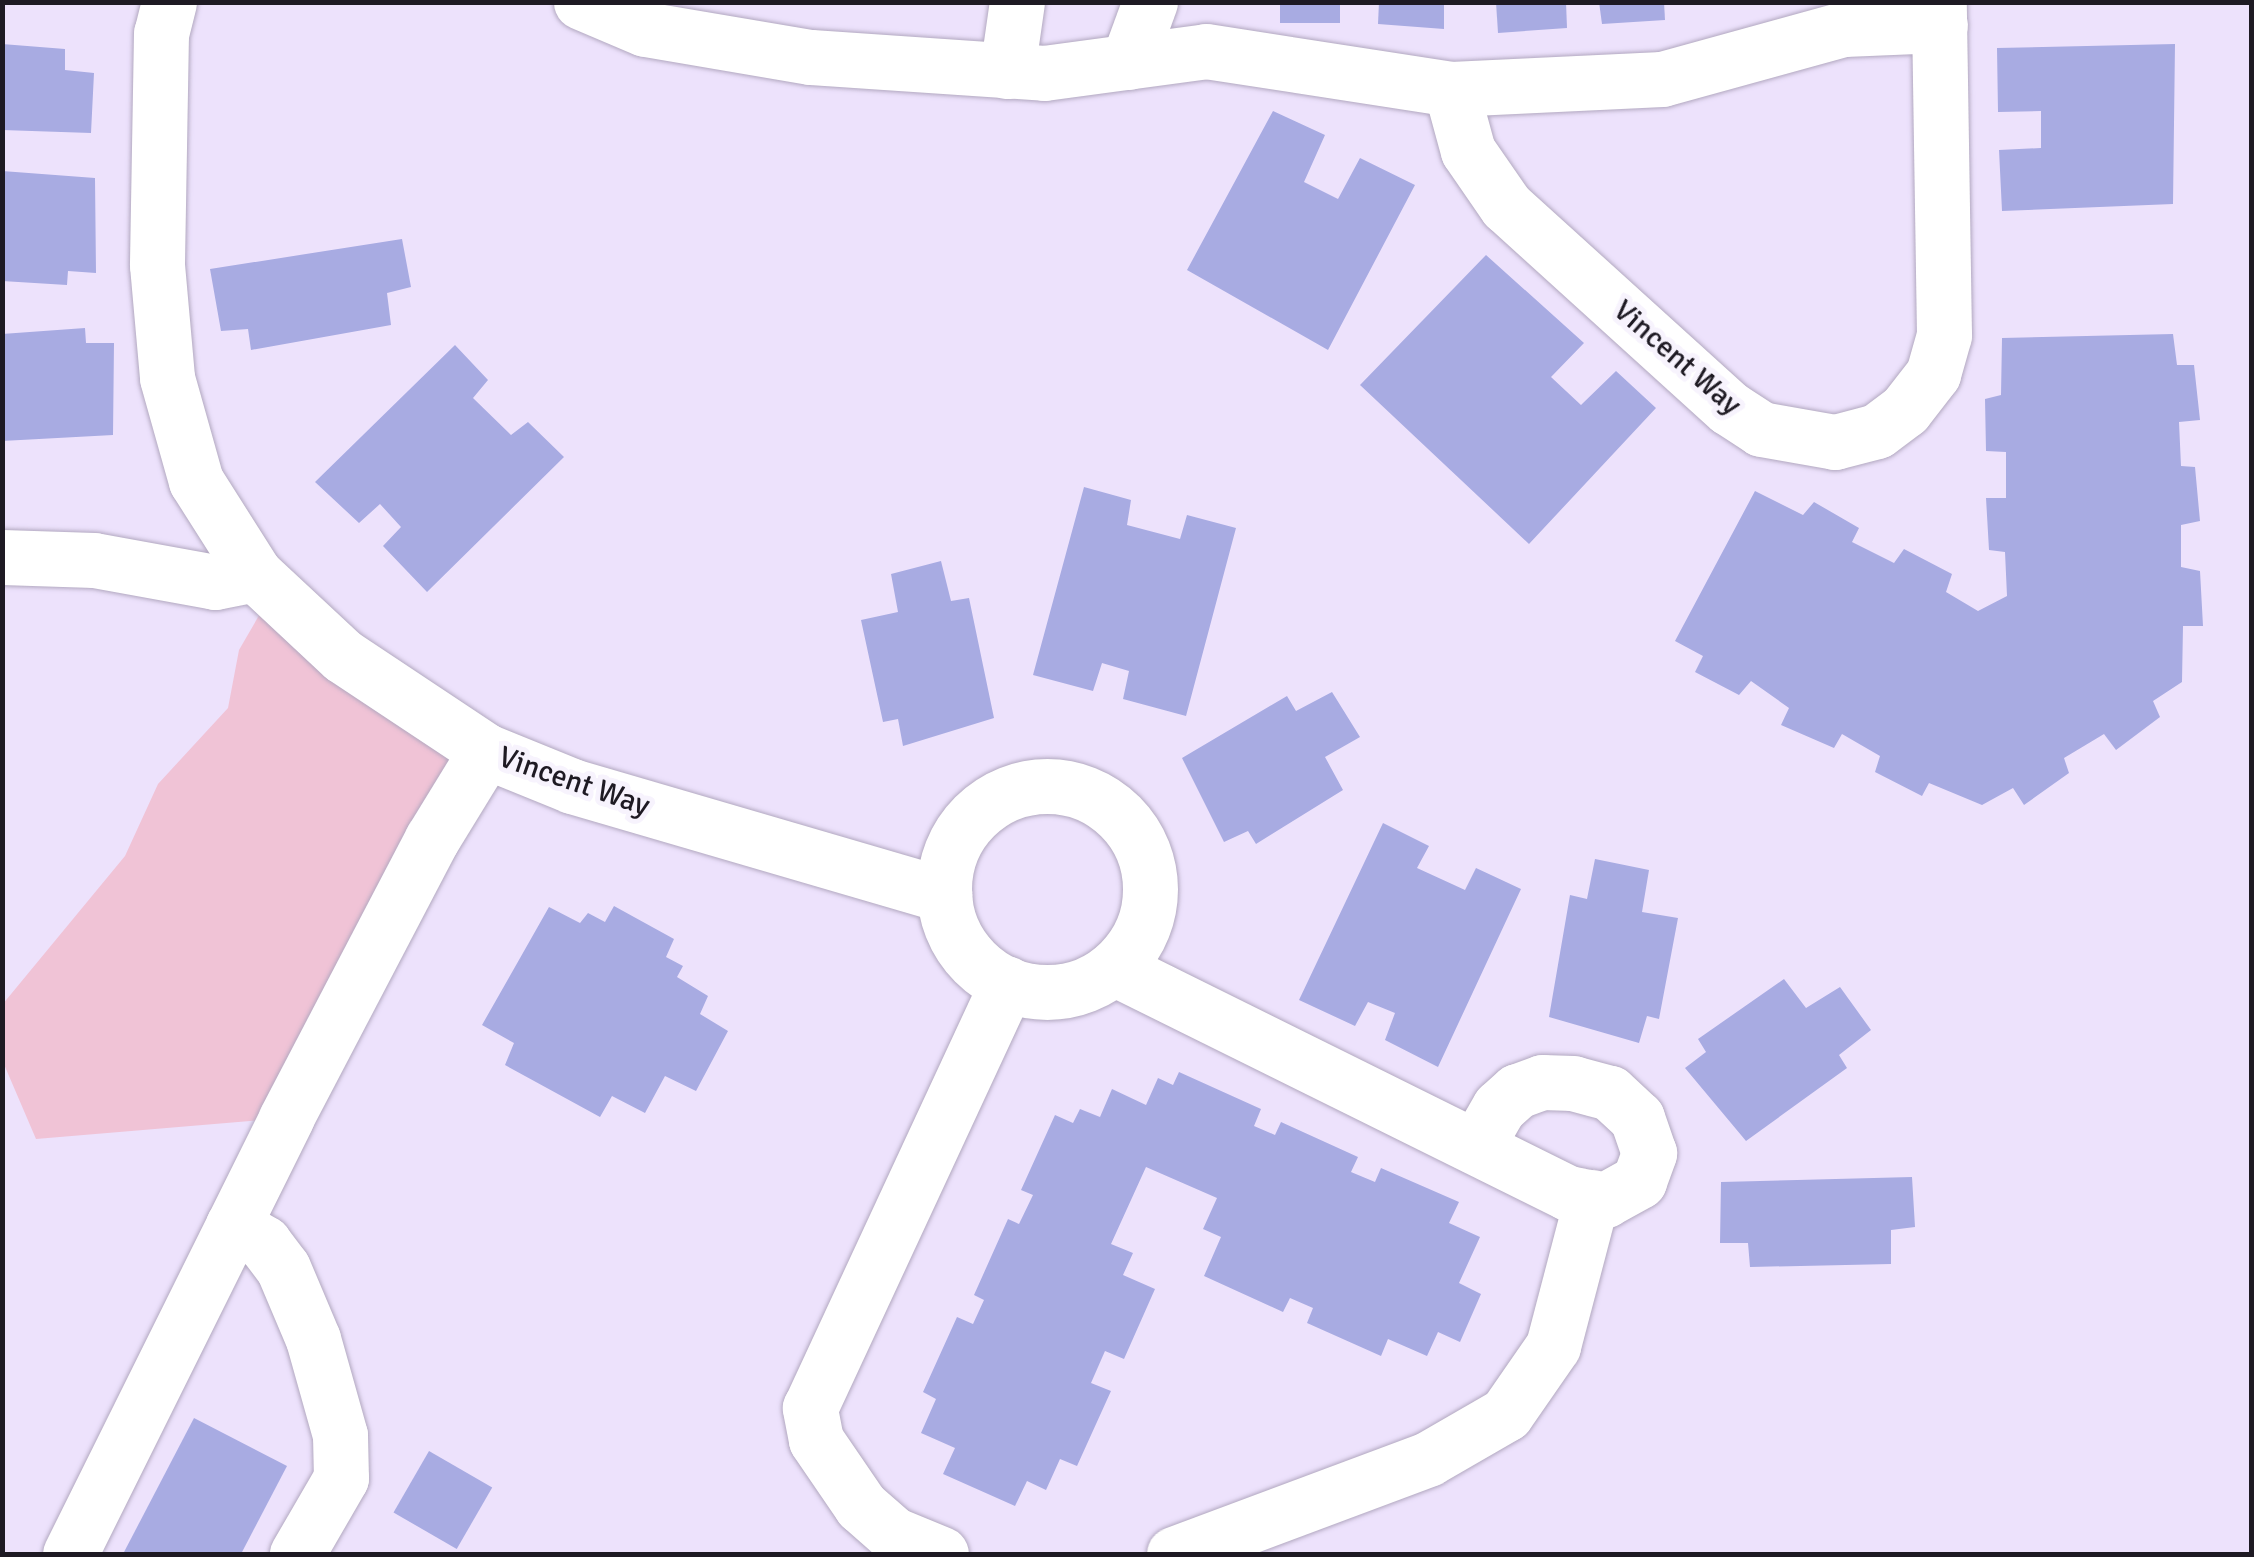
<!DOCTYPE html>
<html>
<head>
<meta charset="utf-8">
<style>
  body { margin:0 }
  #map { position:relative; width:2254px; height:1557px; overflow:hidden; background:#ede2fc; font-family:Signika,sans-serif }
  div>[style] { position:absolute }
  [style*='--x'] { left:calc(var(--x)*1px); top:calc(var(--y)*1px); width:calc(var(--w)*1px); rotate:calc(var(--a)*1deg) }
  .green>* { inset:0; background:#f0c3d6 }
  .building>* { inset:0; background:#a8abe2; transform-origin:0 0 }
  .roads { filter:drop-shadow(0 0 2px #b2a8c0) drop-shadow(0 0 2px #b2a8c0) }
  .minor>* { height:55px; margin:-27.5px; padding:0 27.5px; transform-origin:27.5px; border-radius:27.5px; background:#fff }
  .minor>.ring { margin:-27.5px; padding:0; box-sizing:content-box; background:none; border:55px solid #fff; border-radius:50% }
  span { translate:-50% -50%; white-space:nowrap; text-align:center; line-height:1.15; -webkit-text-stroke:10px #f7f3fd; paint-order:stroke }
  .street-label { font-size:30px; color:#1e1a23 }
  .frame { position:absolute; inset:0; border:5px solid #1e1a23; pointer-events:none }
</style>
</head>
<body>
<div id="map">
  <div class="green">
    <i style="clip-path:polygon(272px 593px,486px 751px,286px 1118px,36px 1139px,3px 1062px,2px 1005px,125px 856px,158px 784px,228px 708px,239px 650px)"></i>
  </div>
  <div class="building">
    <i style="left:1280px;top:2px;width:60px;height:21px"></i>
    <i style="clip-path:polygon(1379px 2px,1444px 2px,1444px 29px,1378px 24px)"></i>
    <i style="clip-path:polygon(1496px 2px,1566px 2px,1567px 28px,1498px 33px)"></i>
    <i style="clip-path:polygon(1599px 2px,1664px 2px,1665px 20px,1602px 24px)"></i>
    <i style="clip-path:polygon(2px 44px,65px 49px,65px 70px,94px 73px,91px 133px,2px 130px)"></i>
    <i style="clip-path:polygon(2175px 44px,2173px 204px,2002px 211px,1999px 150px,2041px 148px,2041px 111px,1998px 112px,1997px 48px)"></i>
    <i style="clip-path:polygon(1273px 111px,1325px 135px,1304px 182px,1338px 199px,1360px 158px,1415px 185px,1328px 350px,1187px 270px)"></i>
    <i style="clip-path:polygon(2px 171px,95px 178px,96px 273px,68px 271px,67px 285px,2px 281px)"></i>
    <i style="clip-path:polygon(402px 239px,411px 287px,387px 293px,391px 325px,251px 350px,248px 329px,221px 331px,210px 269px)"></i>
    <i style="clip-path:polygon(1486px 255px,1584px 343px,1551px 377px,1581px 405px,1616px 371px,1656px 408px,1529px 544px,1360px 385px)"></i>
    <i style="clip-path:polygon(85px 328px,86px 343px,114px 343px,113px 435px,2px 441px,2px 334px)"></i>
    <i style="clip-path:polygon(2173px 334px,2177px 365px,2194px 365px,2200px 420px,2179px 422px,2181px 466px,2195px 467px,2200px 521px,2181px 525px,2181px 567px,2200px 571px,2203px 626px,2183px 626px,2182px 682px,2153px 701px,2160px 717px,2116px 750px,2104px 734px,2064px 758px,2069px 773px,2024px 805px,2013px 788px,1982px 805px,1929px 783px,1922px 796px,1875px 772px,1880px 756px,1842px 734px,1834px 748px,1781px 725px,1789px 708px,1751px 681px,1739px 695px,1695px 672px,1703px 656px,1675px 641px,1755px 491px,1803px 515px,1814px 502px,1859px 528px,1852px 542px,1894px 563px,1904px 549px,1952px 574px,1946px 592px,1978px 611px,2007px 596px,2005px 552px,1989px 550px,1986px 498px,2006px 498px,2006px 452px,1986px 451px,1985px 399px,2001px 395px,2002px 338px)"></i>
    <i style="clip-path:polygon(455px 345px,488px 380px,473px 398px,511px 435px,528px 422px,564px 457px,427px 592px,383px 546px,401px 527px,380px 504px,359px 523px,315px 482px)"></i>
    <i style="clip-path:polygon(1084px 487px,1131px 500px,1127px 525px,1180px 539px,1187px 515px,1236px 528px,1186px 716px,1123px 699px,1129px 671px,1102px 663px,1093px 691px,1033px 675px)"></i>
    <i style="clip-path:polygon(941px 561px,951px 601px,969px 598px,994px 718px,903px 746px,898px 719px,883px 722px,861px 620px,898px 612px,891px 574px)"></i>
    <i style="clip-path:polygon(1332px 692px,1360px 737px,1325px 757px,1343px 790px,1256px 844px,1248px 831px,1224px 842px,1182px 758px,1287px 696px,1296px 711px)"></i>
    <i style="clip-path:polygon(1383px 823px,1429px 846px,1417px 868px,1465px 890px,1476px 868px,1521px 889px,1438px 1067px,1385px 1040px,1395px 1013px,1368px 1002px,1355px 1026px,1299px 1000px)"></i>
    <i style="clip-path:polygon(1595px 859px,1649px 870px,1642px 912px,1678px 918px,1659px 1019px,1647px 1016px,1639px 1043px,1549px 1017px,1570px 895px,1587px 899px)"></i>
    <i style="clip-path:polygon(614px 906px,674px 939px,666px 957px,683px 966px,677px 977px,708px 996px,700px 1014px,728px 1031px,696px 1091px,665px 1076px,645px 1113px,612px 1096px,600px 1117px,505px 1065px,514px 1043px,482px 1025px,549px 907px,580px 923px,588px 913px,605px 922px)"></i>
    <i style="clip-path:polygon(1784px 979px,1806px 1008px,1840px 987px,1871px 1030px,1839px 1055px,1847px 1068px,1746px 1141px,1685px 1068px,1706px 1052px,1698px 1039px)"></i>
    <i style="clip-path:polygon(1179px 1072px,1261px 1109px,1254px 1126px,1275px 1135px,1281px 1122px,1358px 1157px,1351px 1172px,1375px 1182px,1381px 1168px,1459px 1202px,1449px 1223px,1480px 1237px,1459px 1283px,1481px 1294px,1460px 1342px,1438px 1332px,1427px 1356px,1388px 1339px,1381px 1356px,1307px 1323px,1313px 1308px,1290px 1298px,1283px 1312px,1204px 1276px,1221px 1237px,1203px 1229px,1217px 1198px,1146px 1167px,1111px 1244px,1133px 1253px,1123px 1275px,1155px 1289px,1124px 1359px,1105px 1351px,1091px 1383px,1111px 1391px,1077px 1466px,1060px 1459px,1046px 1490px,1027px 1481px,1015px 1506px,943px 1474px,955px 1448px,921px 1433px,936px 1399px,923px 1392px,957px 1317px,973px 1324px,984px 1300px,974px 1295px,1008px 1219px,1019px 1224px,1033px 1195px,1021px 1190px,1055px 1115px,1073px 1123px,1080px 1109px,1100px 1117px,1112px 1089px,1146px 1105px,1158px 1078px,1173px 1085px)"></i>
    <i style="clip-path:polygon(1912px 1177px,1915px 1227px,1891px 1230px,1891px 1264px,1750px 1267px,1748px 1243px,1720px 1243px,1721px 1182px)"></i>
    <i style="clip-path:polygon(194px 1418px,287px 1466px,241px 1554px,123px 1554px)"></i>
    <i style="left:429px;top:1451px;width:73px;height:71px;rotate:30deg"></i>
  </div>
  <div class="roads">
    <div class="minor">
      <i style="--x:169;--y:2;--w:32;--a:104"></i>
      <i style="--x:161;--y:33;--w:232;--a:91"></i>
      <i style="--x:157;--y:265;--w:113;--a:84.9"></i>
      <i style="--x:167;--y:378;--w:107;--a:74.3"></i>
      <i style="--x:196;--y:481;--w:110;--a:57.6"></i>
      <i style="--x:255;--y:574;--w:120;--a:43"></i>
      <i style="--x:343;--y:656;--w:172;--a:33.6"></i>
      <i style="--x:486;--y:751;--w:93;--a:22.1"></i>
      <i style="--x:572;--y:786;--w:388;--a:16.3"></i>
      <i style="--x:581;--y:2;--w:69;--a:22.9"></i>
      <i style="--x:645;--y:29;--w:168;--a:9.6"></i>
      <i style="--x:811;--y:57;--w:234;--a:3.9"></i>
      <i style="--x:1044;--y:73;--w:163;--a:-7.7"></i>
      <i style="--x:1206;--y:51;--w:248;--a:8.8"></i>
      <i style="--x:1451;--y:89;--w:211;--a:-2.7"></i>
      <i style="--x:1662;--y:79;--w:189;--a:-15.4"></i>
      <i style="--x:1844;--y:29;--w:96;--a:-2.4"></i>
      <i style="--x:1128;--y:62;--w:64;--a:-69.9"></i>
      <i style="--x:1007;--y:71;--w:70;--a:-81.8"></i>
      <i style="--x:1451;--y:89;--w:64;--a:74.7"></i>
      <i style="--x:1468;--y:151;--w:67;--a:55.4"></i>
      <i style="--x:1506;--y:206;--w:301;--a:42.2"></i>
      <i style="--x:1729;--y:408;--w:38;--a:33"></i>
      <i style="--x:1761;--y:429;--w:75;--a:10"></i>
      <i style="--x:1835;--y:442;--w:43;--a:-14.7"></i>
      <i style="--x:1877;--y:431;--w:35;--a:-37"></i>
      <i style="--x:1905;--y:410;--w:46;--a:-52.1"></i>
      <i style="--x:1933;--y:374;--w:41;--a:-74.2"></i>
      <i style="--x:1944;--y:335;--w:333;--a:-90.9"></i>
      <i style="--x:2;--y:557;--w:92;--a:1.9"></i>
      <i style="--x:94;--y:560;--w:123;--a:10.3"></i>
      <i style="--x:215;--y:582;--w:41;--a:-11.3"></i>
      <i class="ring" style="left:944px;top:786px;width:151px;height:151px"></i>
      <i style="--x:1114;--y:968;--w:507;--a:26.36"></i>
      <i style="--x:1568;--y:1193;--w:38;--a:11"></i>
      <i style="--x:1605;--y:1200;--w:39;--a:-29"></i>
      <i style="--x:1639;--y:1181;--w:30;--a:-70"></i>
      <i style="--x:1649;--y:1153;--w:37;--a:-109"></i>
      <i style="--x:1637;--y:1118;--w:37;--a:-137"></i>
      <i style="--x:1610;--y:1093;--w:38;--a:-165"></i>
      <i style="--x:1573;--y:1083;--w:31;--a:-178"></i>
      <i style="--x:1542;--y:1082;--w:27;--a:160"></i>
      <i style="--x:1517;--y:1091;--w:24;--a:138"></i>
      <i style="--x:1499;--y:1107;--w:46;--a:119.9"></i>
      <i style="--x:233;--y:1225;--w:36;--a:30"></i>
      <i style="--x:264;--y:1243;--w:31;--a:53"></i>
      <i style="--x:283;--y:1268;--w:77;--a:67.1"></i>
      <i style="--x:313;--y:1339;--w:100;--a:74.3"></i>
      <i style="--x:340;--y:1435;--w:43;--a:88.7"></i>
      <i style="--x:341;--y:1478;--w:88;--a:120.1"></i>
      <i style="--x:70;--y:1554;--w:487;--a:-63.6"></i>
      <i style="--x:286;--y:1118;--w:315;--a:-62.4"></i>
      <i style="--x:432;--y:839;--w:103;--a:-58.5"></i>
      <i style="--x:941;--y:1554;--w:52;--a:-157.4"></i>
      <i style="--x:893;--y:1534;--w:43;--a:-138.8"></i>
      <i style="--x:861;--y:1506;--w:80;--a:-124.3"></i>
      <i style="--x:816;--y:1440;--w:33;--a:-101"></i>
      <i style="--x:810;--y:1408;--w:468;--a:-65.1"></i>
      <i style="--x:1174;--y:1554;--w:271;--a:-20.5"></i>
      <i style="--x:1428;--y:1459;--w:90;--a:-30"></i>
      <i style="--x:1506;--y:1414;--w:83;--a:-55.3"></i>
      <i style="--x:1553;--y:1346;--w:154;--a:-75.3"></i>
    </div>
  </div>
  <div class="street-label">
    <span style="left:1677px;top:358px;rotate:41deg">Vincent Way</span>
    <span style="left:574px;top:782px;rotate:19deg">Vincent Way</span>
  </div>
  <div class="frame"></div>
</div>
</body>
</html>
